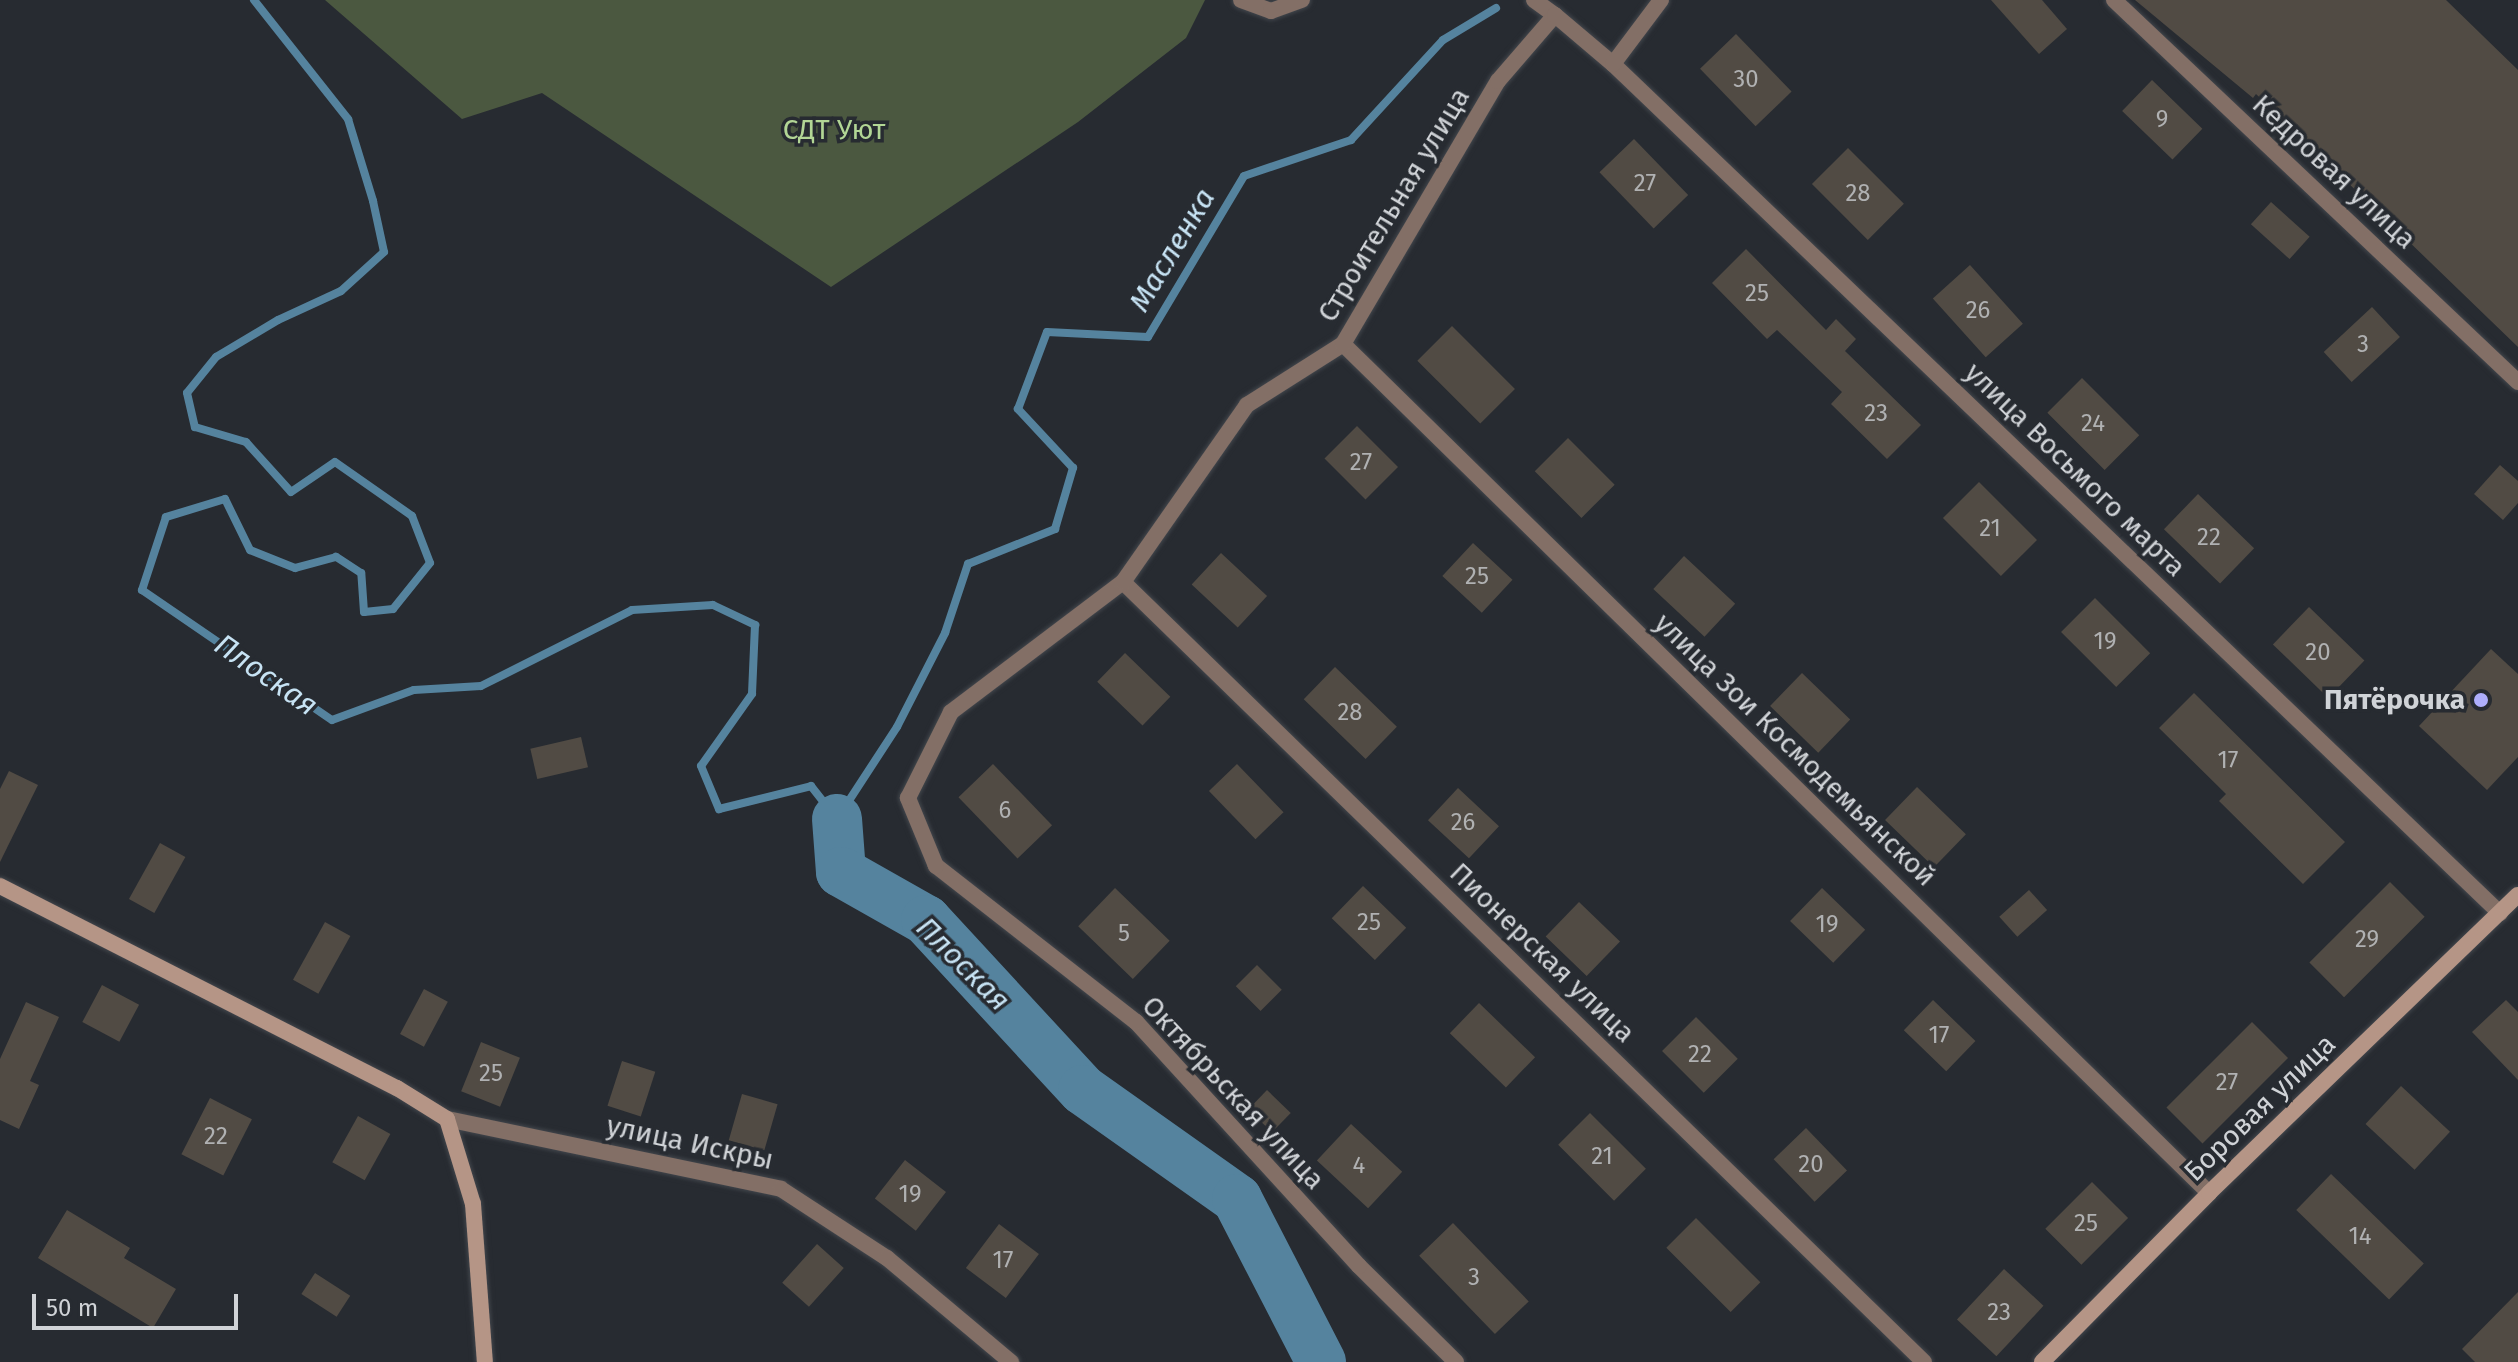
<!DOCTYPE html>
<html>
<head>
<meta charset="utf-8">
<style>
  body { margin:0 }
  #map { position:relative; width:2518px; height:1362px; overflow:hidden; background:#272b31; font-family:"Fira Sans",sans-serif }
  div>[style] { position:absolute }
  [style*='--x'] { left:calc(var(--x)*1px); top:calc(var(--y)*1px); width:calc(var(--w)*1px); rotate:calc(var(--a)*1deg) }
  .green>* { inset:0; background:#4b5840 }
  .stream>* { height:8px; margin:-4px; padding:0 4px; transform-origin:4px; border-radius:4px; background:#55839e }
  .river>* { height:50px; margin:-25px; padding:0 25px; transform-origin:25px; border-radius:25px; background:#55839e }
  .building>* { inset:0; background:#514b44; transform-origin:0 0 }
  .roads { filter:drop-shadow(0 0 2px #42464c) drop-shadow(0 0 2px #42464c) }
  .street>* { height:16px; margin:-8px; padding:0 8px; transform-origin:8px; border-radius:8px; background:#836f66 }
  .secondary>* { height:16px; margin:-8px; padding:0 8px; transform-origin:8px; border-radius:8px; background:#b59586 }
  .dots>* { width:22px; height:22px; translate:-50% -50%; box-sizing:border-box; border:4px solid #272b31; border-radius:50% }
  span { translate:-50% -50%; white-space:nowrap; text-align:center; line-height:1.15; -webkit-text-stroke:7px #272b31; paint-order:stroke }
  .number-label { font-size:24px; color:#b0b1b2 }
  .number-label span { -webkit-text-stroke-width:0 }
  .park-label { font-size:28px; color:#b2d695 }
  .street-label { font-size:28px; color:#d0d3d7 }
  .poi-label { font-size:28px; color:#d0d3d7; font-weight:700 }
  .right { translate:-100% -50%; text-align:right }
  .water-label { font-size:30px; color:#c7e3f4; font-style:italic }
  .scale { position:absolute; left:32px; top:1294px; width:206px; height:36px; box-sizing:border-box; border:4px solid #d0d3d7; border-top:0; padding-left:10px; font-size:24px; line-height:28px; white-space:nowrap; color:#d0d3d7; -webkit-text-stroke:6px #272b31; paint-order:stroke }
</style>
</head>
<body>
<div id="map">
  <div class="green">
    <i style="clip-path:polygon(325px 0,1205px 0,1186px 38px,1078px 122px,831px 287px,542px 93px,462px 119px)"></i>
  </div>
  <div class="stream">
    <i style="--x:254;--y:0;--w:152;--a:51.7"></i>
    <i style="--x:348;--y:119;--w:86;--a:73"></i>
    <i style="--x:373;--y:201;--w:52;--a:77.8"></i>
    <i style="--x:384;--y:252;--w:58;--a:137.8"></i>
    <i style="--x:341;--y:291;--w:69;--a:155.3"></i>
    <i style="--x:278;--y:320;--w:72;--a:149.2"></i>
    <i style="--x:216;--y:357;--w:46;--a:128.9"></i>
    <i style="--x:187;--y:393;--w:35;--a:77"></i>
    <i style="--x:195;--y:427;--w:53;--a:16.4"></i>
    <i style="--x:246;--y:442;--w:67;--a:48"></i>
    <i style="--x:291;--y:492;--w:53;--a:-34.3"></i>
    <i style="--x:335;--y:462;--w:94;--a:35"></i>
    <i style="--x:412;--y:516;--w:50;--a:69"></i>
    <i style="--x:430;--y:563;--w:59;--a:128.8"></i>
    <i style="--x:393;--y:609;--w:29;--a:174"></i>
    <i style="--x:364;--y:612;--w:39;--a:-94"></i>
    <i style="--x:361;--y:573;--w:30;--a:-147"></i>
    <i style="--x:336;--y:557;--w:42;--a:165"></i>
    <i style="--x:295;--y:568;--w:48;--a:-158.2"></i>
    <i style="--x:250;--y:550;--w:57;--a:-116.1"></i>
    <i style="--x:225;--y:499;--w:62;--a:163"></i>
    <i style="--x:166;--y:517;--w:77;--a:108.2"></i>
    <i style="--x:142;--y:590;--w:230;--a:34.4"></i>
    <i style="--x:332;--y:720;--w:87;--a:-20.1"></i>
    <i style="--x:414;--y:690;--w:67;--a:-3.4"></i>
    <i style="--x:481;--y:686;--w:169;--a:-26.7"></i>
    <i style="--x:632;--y:610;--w:81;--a:-3.5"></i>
    <i style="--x:713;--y:605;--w:47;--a:25.5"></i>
    <i style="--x:755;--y:625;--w:69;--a:92.5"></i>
    <i style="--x:752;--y:694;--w:88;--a:125.3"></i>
    <i style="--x:701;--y:766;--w:47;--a:67.3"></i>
    <i style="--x:719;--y:809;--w:95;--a:-14"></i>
    <i style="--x:811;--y:786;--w:42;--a:51.8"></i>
    <i style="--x:837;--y:819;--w:110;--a:-56.9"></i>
    <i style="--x:897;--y:727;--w:106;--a:-62.9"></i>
    <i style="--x:945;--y:633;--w:73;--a:-71.6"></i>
    <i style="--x:968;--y:564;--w:94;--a:-21.9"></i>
    <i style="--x:1055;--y:529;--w:64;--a:-73.6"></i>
    <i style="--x:1073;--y:468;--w:81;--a:-133"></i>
    <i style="--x:1018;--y:409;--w:82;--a:-69.4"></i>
    <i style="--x:1047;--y:332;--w:101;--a:2.8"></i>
    <i style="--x:1148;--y:337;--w:187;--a:-59.2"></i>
    <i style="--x:1244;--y:176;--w:113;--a:-18.6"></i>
    <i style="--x:1351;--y:140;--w:136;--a:-47.4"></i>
    <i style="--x:1443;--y:40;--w:62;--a:-31.1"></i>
  </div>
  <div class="river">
    <i style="--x:837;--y:819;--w:53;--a:85.7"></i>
    <i style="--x:841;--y:872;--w:98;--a:29.5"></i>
    <i style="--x:926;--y:920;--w:231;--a:47.3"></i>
    <i style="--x:1083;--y:1090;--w:189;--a:35.3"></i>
    <i style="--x:1237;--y:1199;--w:183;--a:62.7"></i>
  </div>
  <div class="building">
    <i style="clip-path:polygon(1991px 0,2042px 0,2067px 29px,2039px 54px)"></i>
    <i style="clip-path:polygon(2135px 0,2446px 0,2518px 70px,2518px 347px,2256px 94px,2253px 98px)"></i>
    <i style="left:1736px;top:34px;width:80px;height:50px;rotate:46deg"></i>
    <i style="left:2152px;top:80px;width:70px;height:43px;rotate:44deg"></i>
    <i style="left:1634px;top:139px;width:78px;height:48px;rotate:46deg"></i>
    <i style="left:1848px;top:148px;width:79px;height:51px;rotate:45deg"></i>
    <i style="left:2271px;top:202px;width:52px;height:30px;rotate:42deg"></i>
    <i style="clip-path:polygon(1746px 249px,1826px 330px,1836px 319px,1856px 339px,1845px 351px,1921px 425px,1887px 459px,1831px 404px,1842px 392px,1777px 330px,1767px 339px,1712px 283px)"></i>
    <i style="left:1970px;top:265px;width:79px;height:50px;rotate:48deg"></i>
    <i style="left:2372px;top:307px;width:41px;height:66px;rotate:47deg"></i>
    <i style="left:1452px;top:326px;width:89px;height:49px;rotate:45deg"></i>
    <i style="left:2082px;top:378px;width:81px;height:49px;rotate:45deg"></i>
    <i style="left:1357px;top:426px;width:58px;height:46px;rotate:45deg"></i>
    <i style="left:1568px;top:438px;width:66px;height:47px;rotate:45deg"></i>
    <i style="clip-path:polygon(2500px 465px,2518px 481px,2518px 503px,2503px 520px,2474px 494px)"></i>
    <i style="left:1979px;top:482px;width:82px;height:51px;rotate:45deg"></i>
    <i style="left:2198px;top:494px;width:78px;height:49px;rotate:44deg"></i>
    <i style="left:1473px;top:543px;width:54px;height:45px;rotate:43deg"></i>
    <i style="left:1221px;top:553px;width:63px;height:43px;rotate:43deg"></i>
    <i style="left:1684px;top:556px;width:70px;height:45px;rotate:43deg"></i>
    <i style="left:2095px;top:598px;width:78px;height:48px;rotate:45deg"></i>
    <i style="left:2309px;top:607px;width:77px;height:52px;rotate:44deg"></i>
    <i style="clip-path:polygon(2491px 649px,2518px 674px,2518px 757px,2487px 790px,2419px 726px)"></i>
    <i style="left:1125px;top:653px;width:63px;height:40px;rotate:44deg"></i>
    <i style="left:1335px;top:667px;width:86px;height:45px;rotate:44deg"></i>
    <i style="left:1802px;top:673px;width:67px;height:46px;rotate:44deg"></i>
    <i style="clip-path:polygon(2194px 693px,2345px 842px,2303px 884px,2219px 801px,2226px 794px,2159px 728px)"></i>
    <i style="left:581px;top:737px;width:31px;height:52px;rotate:77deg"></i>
    <i style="left:993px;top:764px;width:85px;height:48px;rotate:46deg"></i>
    <i style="left:1237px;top:764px;width:67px;height:39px;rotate:46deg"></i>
    <i style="clip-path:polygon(9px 771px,38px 785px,0 862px,0 789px)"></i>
    <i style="left:1917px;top:787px;width:68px;height:46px;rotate:44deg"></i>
    <i style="left:1458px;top:788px;width:56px;height:44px;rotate:43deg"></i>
    <i style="left:160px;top:843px;width:29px;height:64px;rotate:29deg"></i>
    <i style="left:2390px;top:882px;width:49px;height:114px;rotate:45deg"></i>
    <i style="left:1363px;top:886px;width:60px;height:45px;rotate:44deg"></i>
    <i style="left:1115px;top:888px;width:76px;height:53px;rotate:44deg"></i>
    <i style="left:1822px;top:888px;width:60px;height:46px;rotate:44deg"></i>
    <i style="left:2029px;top:890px;width:27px;height:40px;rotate:48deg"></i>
    <i style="left:1579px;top:902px;width:57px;height:48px;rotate:44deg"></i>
    <i style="left:325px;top:922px;width:29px;height:66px;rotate:29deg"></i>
    <i style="left:1257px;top:965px;width:35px;height:30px;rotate:45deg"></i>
    <i style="left:102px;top:985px;width:42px;height:42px;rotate:28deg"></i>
    <i style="left:424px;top:989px;width:27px;height:51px;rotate:28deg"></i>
    <i style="left:1933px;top:1000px;width:59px;height:42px;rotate:44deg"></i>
    <i style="clip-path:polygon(2506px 1000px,2518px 1012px,2518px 1080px,2472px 1032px)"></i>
    <i style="clip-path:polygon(26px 1002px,59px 1017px,30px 1081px,39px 1085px,19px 1129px,0 1120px,0 1059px)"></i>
    <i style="left:1479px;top:1003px;width:78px;height:42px;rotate:44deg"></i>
    <i style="left:1696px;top:1017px;width:59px;height:48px;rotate:45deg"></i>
    <i style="left:2252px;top:1022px;width:51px;height:121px;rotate:45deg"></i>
    <i style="left:481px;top:1042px;width:42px;height:53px;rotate:22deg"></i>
    <i style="left:622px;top:1061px;width:35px;height:47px;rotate:18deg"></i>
    <i style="left:2401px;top:1086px;width:67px;height:52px;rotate:43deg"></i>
    <i style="left:1267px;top:1090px;width:33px;height:27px;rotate:44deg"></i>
    <i style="left:742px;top:1094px;width:37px;height:48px;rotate:16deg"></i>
    <i style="left:210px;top:1098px;width:47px;height:63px;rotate:27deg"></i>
    <i style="left:1590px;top:1113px;width:79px;height:45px;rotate:45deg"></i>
    <i style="left:358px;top:1116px;width:37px;height:53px;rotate:29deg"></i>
    <i style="left:1351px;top:1124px;width:70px;height:50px;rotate:43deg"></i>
    <i style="left:1806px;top:1128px;width:59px;height:45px;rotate:46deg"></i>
    <i style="left:905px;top:1160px;width:52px;height:49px;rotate:38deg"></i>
    <i style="left:2331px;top:1174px;width:129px;height:50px;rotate:44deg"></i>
    <i style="left:2092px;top:1182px;width:51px;height:66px;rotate:45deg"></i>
    <i style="clip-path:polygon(67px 1210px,130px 1248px,124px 1258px,176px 1289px,153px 1328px,38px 1258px)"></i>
    <i style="left:1696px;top:1218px;width:91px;height:42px;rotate:45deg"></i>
    <i style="left:1453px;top:1223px;width:109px;height:47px;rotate:46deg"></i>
    <i style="left:999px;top:1224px;width:50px;height:55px;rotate:37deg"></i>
    <i style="left:817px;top:1244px;width:36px;height:52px;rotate:42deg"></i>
    <i style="left:2004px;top:1269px;width:54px;height:69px;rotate:43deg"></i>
    <i style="left:315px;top:1273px;width:42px;height:25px;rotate:33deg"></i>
    <i style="clip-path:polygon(2518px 1292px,2518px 1362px,2475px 1362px,2462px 1349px)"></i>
  </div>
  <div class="roads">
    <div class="street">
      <i style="--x:1241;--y:0;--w:32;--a:20"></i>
      <i style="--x:1271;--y:11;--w:33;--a:-20"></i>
      <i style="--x:1534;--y:0;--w:26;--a:36"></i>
      <i style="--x:2114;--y:0;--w:556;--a:43.4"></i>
      <i style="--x:1613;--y:64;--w:1228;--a:43.75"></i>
      <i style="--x:1343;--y:344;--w:1213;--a:44.43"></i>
      <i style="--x:1123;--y:582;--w:1118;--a:44.24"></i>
      <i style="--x:447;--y:1119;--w:341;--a:11.8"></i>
      <i style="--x:781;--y:1189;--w:126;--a:33.1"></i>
      <i style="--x:887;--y:1258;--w:162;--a:40"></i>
      <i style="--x:1456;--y:1362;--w:136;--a:-135.3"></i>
      <i style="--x:1359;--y:1266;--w:331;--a:-132.4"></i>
      <i style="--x:1136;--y:1022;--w:254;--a:-142"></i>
      <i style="--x:936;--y:866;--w:74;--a:-112.4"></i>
      <i style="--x:908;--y:798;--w:96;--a:-63.4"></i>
      <i style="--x:951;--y:712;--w:216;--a:-37.1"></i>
      <i style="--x:1123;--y:582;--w:216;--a:-55"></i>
      <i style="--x:1247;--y:405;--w:114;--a:-32.4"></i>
      <i style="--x:1343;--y:344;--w:305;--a:-59.5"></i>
      <i style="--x:1498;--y:81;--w:87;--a:-49.2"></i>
      <i style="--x:1555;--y:15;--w:76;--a:40.2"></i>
      <i style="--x:1613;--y:64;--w:80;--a:-53.1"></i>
    </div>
    <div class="secondary">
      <i style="--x:0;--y:886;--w:445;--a:27"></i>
      <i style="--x:397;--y:1088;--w:59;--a:31.8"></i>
      <i style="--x:447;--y:1119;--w:89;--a:73"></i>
      <i style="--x:473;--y:1204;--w:158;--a:85.7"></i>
      <i style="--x:2042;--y:1362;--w:238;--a:-45.3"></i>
      <i style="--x:2209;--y:1193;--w:429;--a:-44"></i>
    </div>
  </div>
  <div class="dots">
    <i style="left:2481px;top:700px;background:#aeaefb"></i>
  </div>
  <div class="number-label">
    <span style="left:1746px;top:80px">30</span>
    <span style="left:2162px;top:120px">9</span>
    <span style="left:1645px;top:184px">27</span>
    <span style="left:1858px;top:194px">28</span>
    <span style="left:1757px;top:294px">25</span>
    <span style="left:1978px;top:311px">26</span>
    <span style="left:2363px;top:345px">3</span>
    <span style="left:1876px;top:414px">23</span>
    <span style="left:2093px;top:424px">24</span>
    <span style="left:1361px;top:463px">27</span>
    <span style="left:1990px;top:529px">21</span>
    <span style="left:2209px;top:538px">22</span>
    <span style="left:1477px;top:577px">25</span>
    <span style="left:2105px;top:642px">19</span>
    <span style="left:2318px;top:653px">20</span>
    <span style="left:1350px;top:713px">28</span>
    <span style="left:2228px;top:761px">17</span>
    <span style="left:1005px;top:811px">6</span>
    <span style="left:1463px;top:823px">26</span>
    <span style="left:1369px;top:923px">25</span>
    <span style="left:1827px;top:925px">19</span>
    <span style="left:1124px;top:934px">5</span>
    <span style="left:2367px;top:940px">29</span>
    <span style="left:1939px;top:1036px">17</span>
    <span style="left:1700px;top:1055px">22</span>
    <span style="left:491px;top:1074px">25</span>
    <span style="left:2227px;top:1083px">27</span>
    <span style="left:216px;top:1137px">22</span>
    <span style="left:1602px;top:1157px">21</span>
    <span style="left:1811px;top:1165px">20</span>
    <span style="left:1359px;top:1166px">4</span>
    <span style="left:910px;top:1195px">19</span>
    <span style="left:2086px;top:1224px">25</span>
    <span style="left:2360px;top:1237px">14</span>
    <span style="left:1003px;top:1261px">17</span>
    <span style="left:1474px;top:1278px">3</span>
    <span style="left:1999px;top:1313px">23</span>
  </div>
  <div class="park-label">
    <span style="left:834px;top:130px">СДТ Уют</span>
  </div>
  <div class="street-label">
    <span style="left:2334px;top:172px;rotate:43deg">Кедровая улица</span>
    <span style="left:1394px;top:205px;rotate:-59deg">Строительная улица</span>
    <span style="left:2075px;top:470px;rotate:44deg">улица Восьмого марта</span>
    <span style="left:1795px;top:750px;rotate:44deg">улица Зои Космодемьянской</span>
    <span style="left:1542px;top:953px;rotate:44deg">Пионерская улица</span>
    <span style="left:1233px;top:1093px;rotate:47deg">Октябрьская улица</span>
    <span style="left:2260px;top:1108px;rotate:-44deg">Боровая улица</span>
    <span style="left:690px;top:1143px;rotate:12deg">улица Искры</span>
  </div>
  <div class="poi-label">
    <span class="right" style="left:2465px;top:700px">Пятёрочка</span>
  </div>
  <div class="water-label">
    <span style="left:1172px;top:250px;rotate:-59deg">Масленка</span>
    <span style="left:266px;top:675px;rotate:35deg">Плоская</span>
    <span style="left:963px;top:964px;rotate:45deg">Плоская</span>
  </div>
  <div class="scale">50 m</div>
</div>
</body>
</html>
